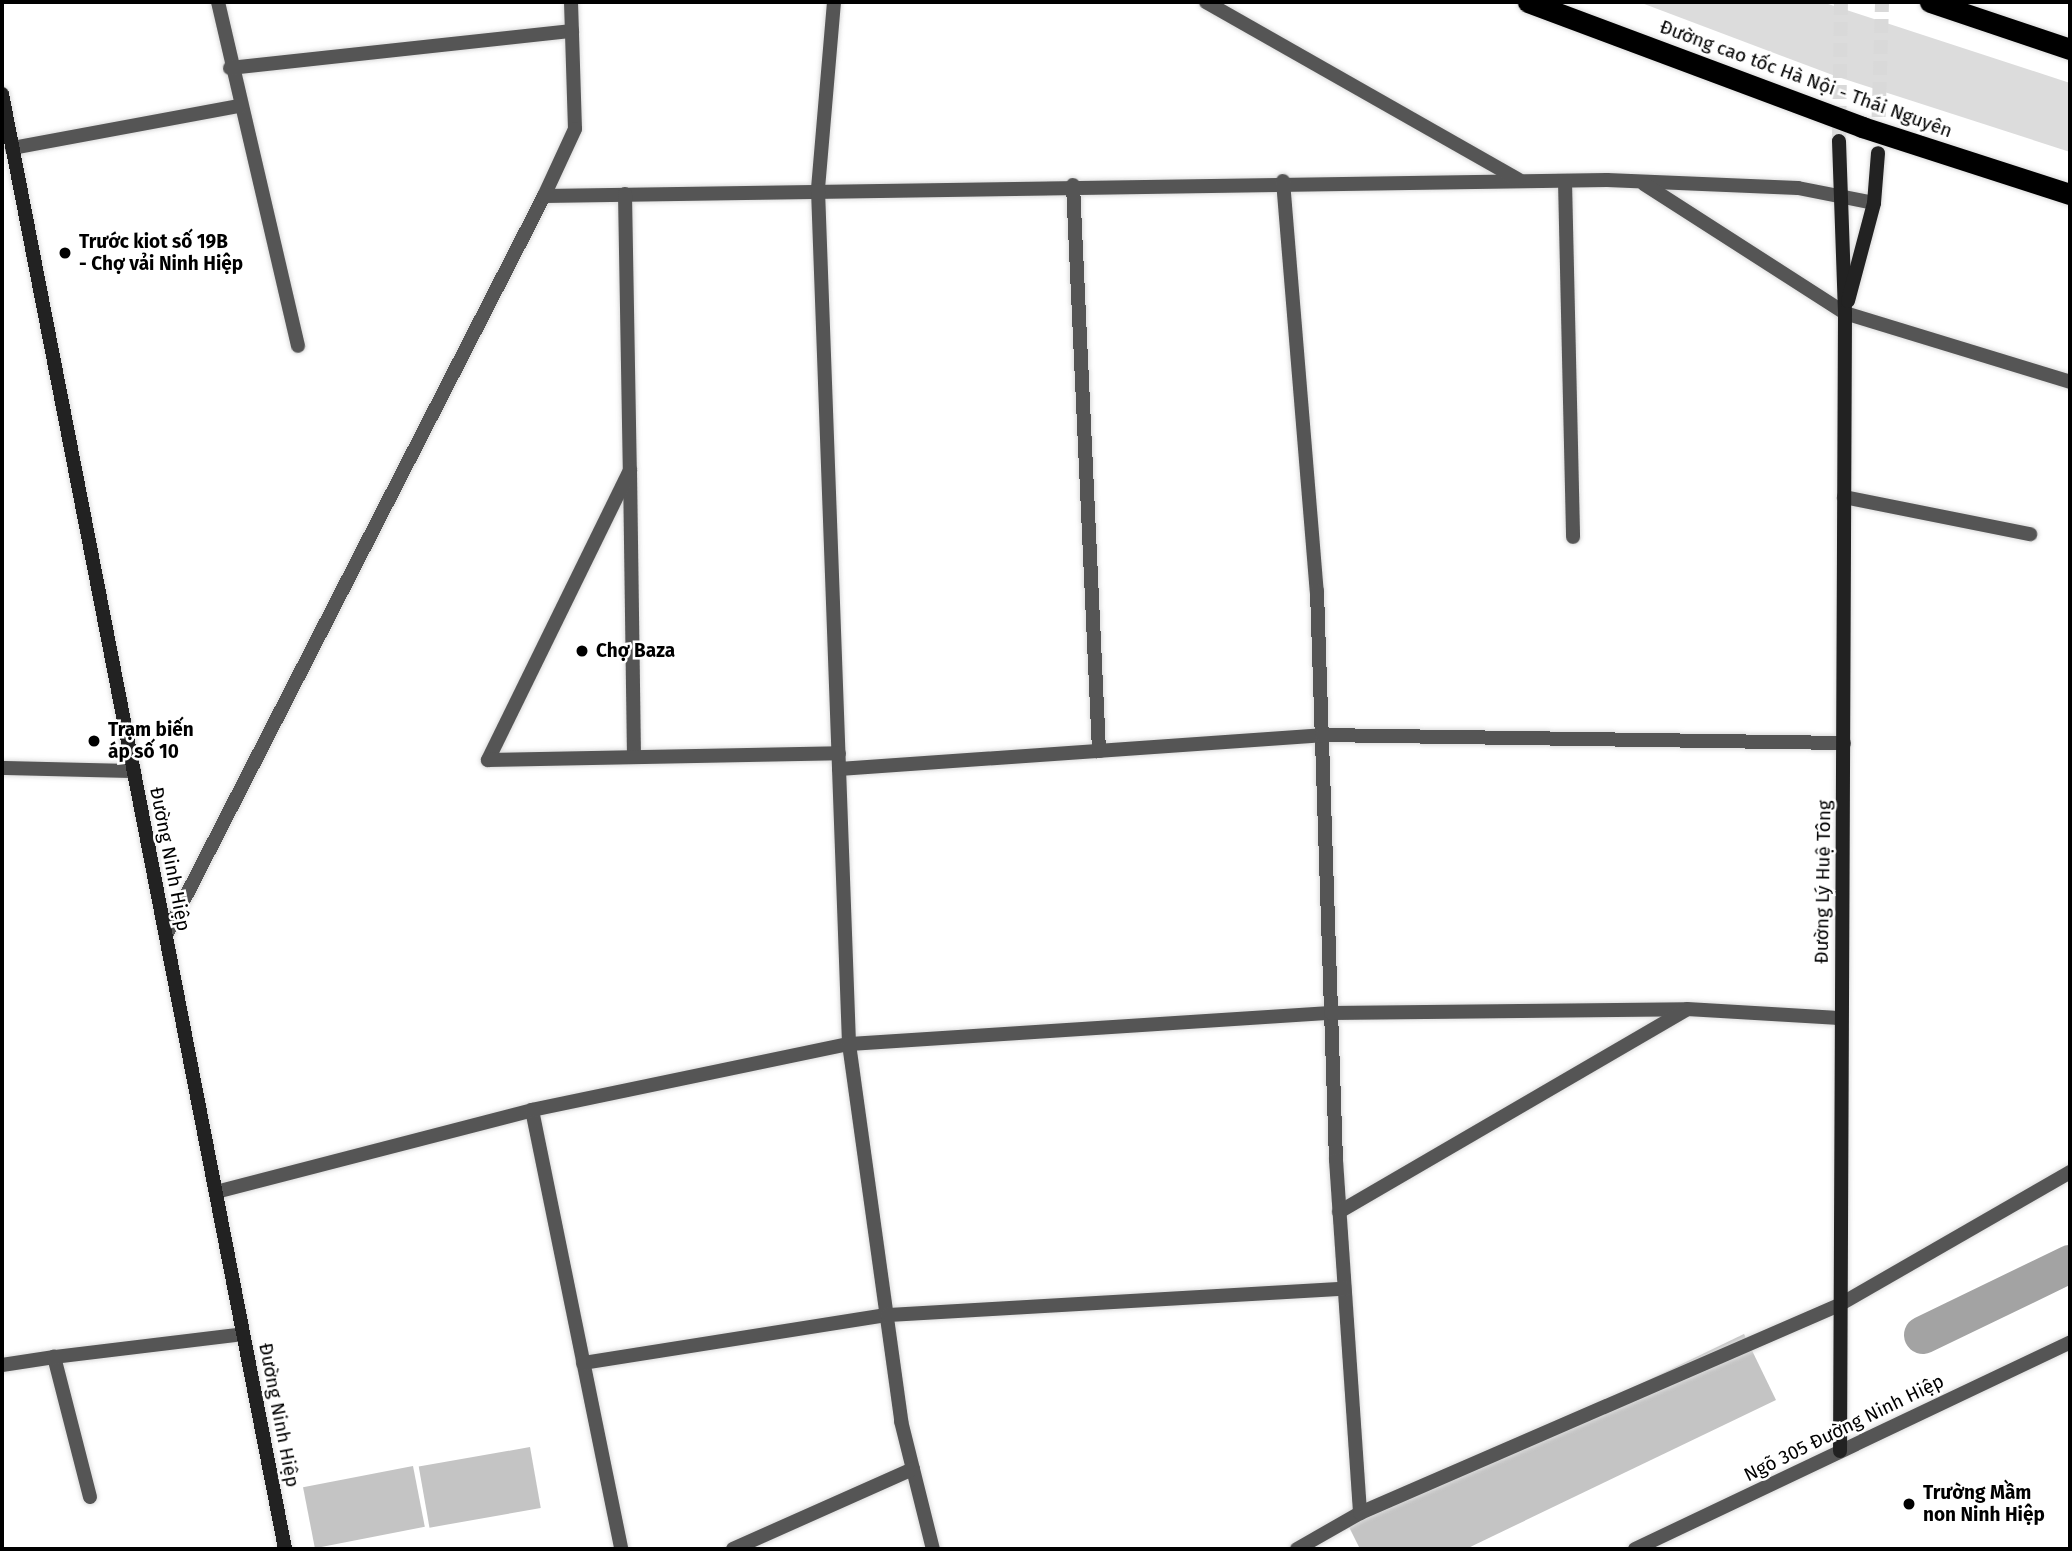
<!DOCTYPE html>
<html>
<head>
<meta charset="utf-8">
<style>
  body { margin:0 }
  #map { position:relative; width:2072px; height:1551px; overflow:hidden; background:#fff; font-family:"Fira Sans",sans-serif }
  div>[style] { position:absolute }
  [style*='--x'] { left:calc(var(--x)*1px); top:calc(var(--y)*1px); width:calc(var(--w)*1px); rotate:calc(var(--a)*1deg) }
  .green>* { inset:0; background:#dcdcdc }
  .canal>* { height:38px; margin:-19px; padding:0 19px; transform-origin:19px; border-radius:19px; background:#a3a3a3 }
  .building>* { inset:0; background:#c4c4c4; transform-origin:0 0 }
  .secondary-tunnel>* { height:14px; margin-top:-7px; transform-origin:0; background:repeating-linear-gradient(90deg,#d9d9d9 0 14px,transparent 0 21px) }
  .roads { filter:drop-shadow(0 0 2px #dbdbdb) drop-shadow(0 0 2px #dbdbdb) }
  .service>* { height:14px; margin:-7px; padding:0 7px; transform-origin:7px; border-radius:7px; background:#555 }
  .minor>* { height:14px; margin:-7px; padding:0 7px; transform-origin:7px; border-radius:7px; background:#555 }
  .secondary>* { height:14px; margin:-7px; padding:0 7px; transform-origin:7px; border-radius:7px; background:#222 }
  .motorway>* { height:21px; margin:-10.5px; padding:0 10.5px; transform-origin:10.5px; border-radius:10.5px; background:#000 }
  .dots>* { width:19px; height:19px; translate:-50% -50%; box-sizing:border-box; border:4px solid #fff; border-radius:50% }
  span { translate:-50% -50%; white-space:nowrap; text-align:center; line-height:1.15; -webkit-text-stroke:5px #fff; paint-order:stroke }
  .street-label { font-size:19px; color:#000 }
  .poi-label { font-size:19px; color:#000; font-weight:700 }
  .left { translate:0 -50%; text-align:left }
  .frame { position:absolute; inset:0; border:4px solid #000; pointer-events:none }
</style>
</head>
<body>
<div id="map">
  <div class="green">
    <i style="clip-path:polygon(1639px 2px,1822px 2px,2070px 83px,2070px 152px,1838px 77px)"></i>
  </div>
  <div class="canal">
    <i style="--x:1923;--y:1335;--w:163;--a:-25.8"></i>
  </div>
  <div class="building">
    <i style="clip-path:polygon(1744px 1334px,1776px 1400px,1466px 1549px,1360px 1549px,1348px 1525px)"></i>
    <i style="left:530px;top:1447px;width:62px;height:113px;rotate:80deg"></i>
    <i style="left:413px;top:1466px;width:62px;height:112px;rotate:79deg"></i>
  </div>
  <div class="secondary-tunnel">
    <i style="--x:1878;--y:138;--w:136;--a:-88.3"></i>
    <i style="--x:1839;--y:141;--w:139;--a:-89.2"></i>
  </div>
  <div class="roads">
    <div class="service">
      <i style="--x:218;--y:2;--w:353;--a:76.9"></i>
      <i style="--x:230;--y:68;--w:344;--a:-6.2"></i>
      <i style="--x:12;--y:148;--w:231;--a:-10.5"></i>
      <i style="--x:1844;--y:497;--w:190;--a:11.3"></i>
      <i style="--x:166;--y:935;--w:830;--a:-62.91"></i>
      <i style="--x:2;--y:1365;--w:53;--a:-8.7"></i>
      <i style="--x:90;--y:1497;--w:145;--a:-104.4"></i>
      <i style="--x:54;--y:1357;--w:190;--a:-6.9"></i>
    </div>
    <div class="minor">
      <i style="--x:571;--y:2;--w:127;--a:88.2"></i>
      <i style="--x:575;--y:129;--w:74;--a:114.8"></i>
      <i style="--x:544;--y:196;--w:1063;--a:-0.86"></i>
      <i style="--x:1607;--y:180;--w:191;--a:2.4"></i>
      <i style="--x:1798;--y:188;--w:77;--a:11.2"></i>
      <i style="--x:834;--y:2;--w:189;--a:94.9"></i>
      <i style="--x:818;--y:190;--w:855;--a:87.92"></i>
      <i style="--x:849;--y:1044;--w:381;--a:82.1"></i>
      <i style="--x:901;--y:1421;--w:132;--a:76"></i>
      <i style="--x:1206;--y:2;--w:359;--a:29.6"></i>
      <i style="--x:1283;--y:181;--w:411;--a:85.3"></i>
      <i style="--x:1317;--y:591;--w:569;--a:88.09"></i>
      <i style="--x:1336;--y:1160;--w:354;--a:86.1"></i>
      <i style="--x:1565;--y:181;--w:356;--a:88.7"></i>
      <i style="--x:1644;--y:184;--w:239;--a:32.7"></i>
      <i style="--x:1845;--y:313;--w:235;--a:17"></i>
      <i style="--x:1073;--y:185;--w:567;--a:87.37"></i>
      <i style="--x:625;--y:194;--w:276;--a:89"></i>
      <i style="--x:634;--y:757;--w:287;--a:-90.8"></i>
      <i style="--x:630;--y:470;--w:323;--a:116.1"></i>
      <i style="--x:488;--y:760;--w:351;--a:-1.1"></i>
      <i style="--x:2;--y:768;--w:132;--a:1.3"></i>
      <i style="--x:839;--y:769;--w:484;--a:-4"></i>
      <i style="--x:1322;--y:735;--w:522;--a:0.88"></i>
      <i style="--x:532;--y:1110;--w:448;--a:78.5"></i>
      <i style="--x:216;--y:1192;--w:326;--a:-14.5"></i>
      <i style="--x:532;--y:1110;--w:324;--a:-11.8"></i>
      <i style="--x:849;--y:1044;--w:483;--a:-3.7"></i>
      <i style="--x:1331;--y:1013;--w:356;--a:-0.6"></i>
      <i style="--x:1687;--y:1009;--w:153;--a:3.4"></i>
      <i style="--x:1339;--y:1212;--w:402;--a:-30.2"></i>
      <i style="--x:583;--y:1363;--w:308;--a:-9"></i>
      <i style="--x:887;--y:1315;--w:458;--a:-3.3"></i>
      <i style="--x:733;--y:1549;--w:197;--a:-24"></i>
      <i style="--x:1297;--y:1549;--w:73;--a:-29.7"></i>
      <i style="--x:1360;--y:1513;--w:522;--a:-23.47"></i>
      <i style="--x:1839;--y:1305;--w:267;--a:-29.9"></i>
      <i style="--x:1635;--y:1549;--w:482;--a:-25.4"></i>
    </div>
    <div class="secondary">
      <i style="--x:2;--y:94;--w:1482;--a:78.99"></i>
      <i style="--x:1839;--y:141;--w:172;--a:88"></i>
      <i style="--x:1845;--y:313;--w:1138;--a:90.25"></i>
      <i style="--x:1848;--y:301;--w:101;--a:-75.1"></i>
      <i style="--x:1874;--y:203;--w:50;--a:-85.4"></i>
    </div>
    <div class="motorway">
      <i style="--x:1528;--y:2;--w:357;--a:20.5"></i>
      <i style="--x:1862;--y:127;--w:219;--a:17.9"></i>
      <i style="--x:1930;--y:2;--w:148;--a:18.6"></i>
    </div>
  </div>
  <div class="dots">
    <i style="left:65px;top:253px;background:#000"></i>
    <i style="left:582px;top:651px;background:#000"></i>
    <i style="left:94px;top:741px;background:#000"></i>
    <i style="left:1909px;top:1504px;background:#000"></i>
  </div>
  <div class="street-label">
    <span style="left:1806px;top:79px;rotate:20deg">Đường cao tốc Hà Nội - Thái Nguyên</span>
    <span style="left:170px;top:859px;rotate:79deg">Đường Ninh Hiệp</span>
    <span style="left:1823px;top:882px;rotate:-89deg">Đường Lý Huệ Tông</span>
    <span style="left:279px;top:1415px;rotate:79deg">Đường Ninh Hiệp</span>
    <span style="left:1844px;top:1428px;rotate:-26deg">Ngõ 305 Đường Ninh Hiệp</span>
  </div>
  <div class="poi-label">
    <span class="left" style="left:79px;top:253px">Trước kiot số 19B<br>- Chợ vải Ninh Hiệp</span>
    <span class="left" style="left:596px;top:651px">Chợ Baza</span>
    <span class="left" style="left:108px;top:741px">Trạm biến<br>áp số 10</span>
    <span class="left" style="left:1923px;top:1504px">Trường Mầm<br>non Ninh Hiệp</span>
  </div>
  <div class="frame"></div>
</div>
</body>
</html>
